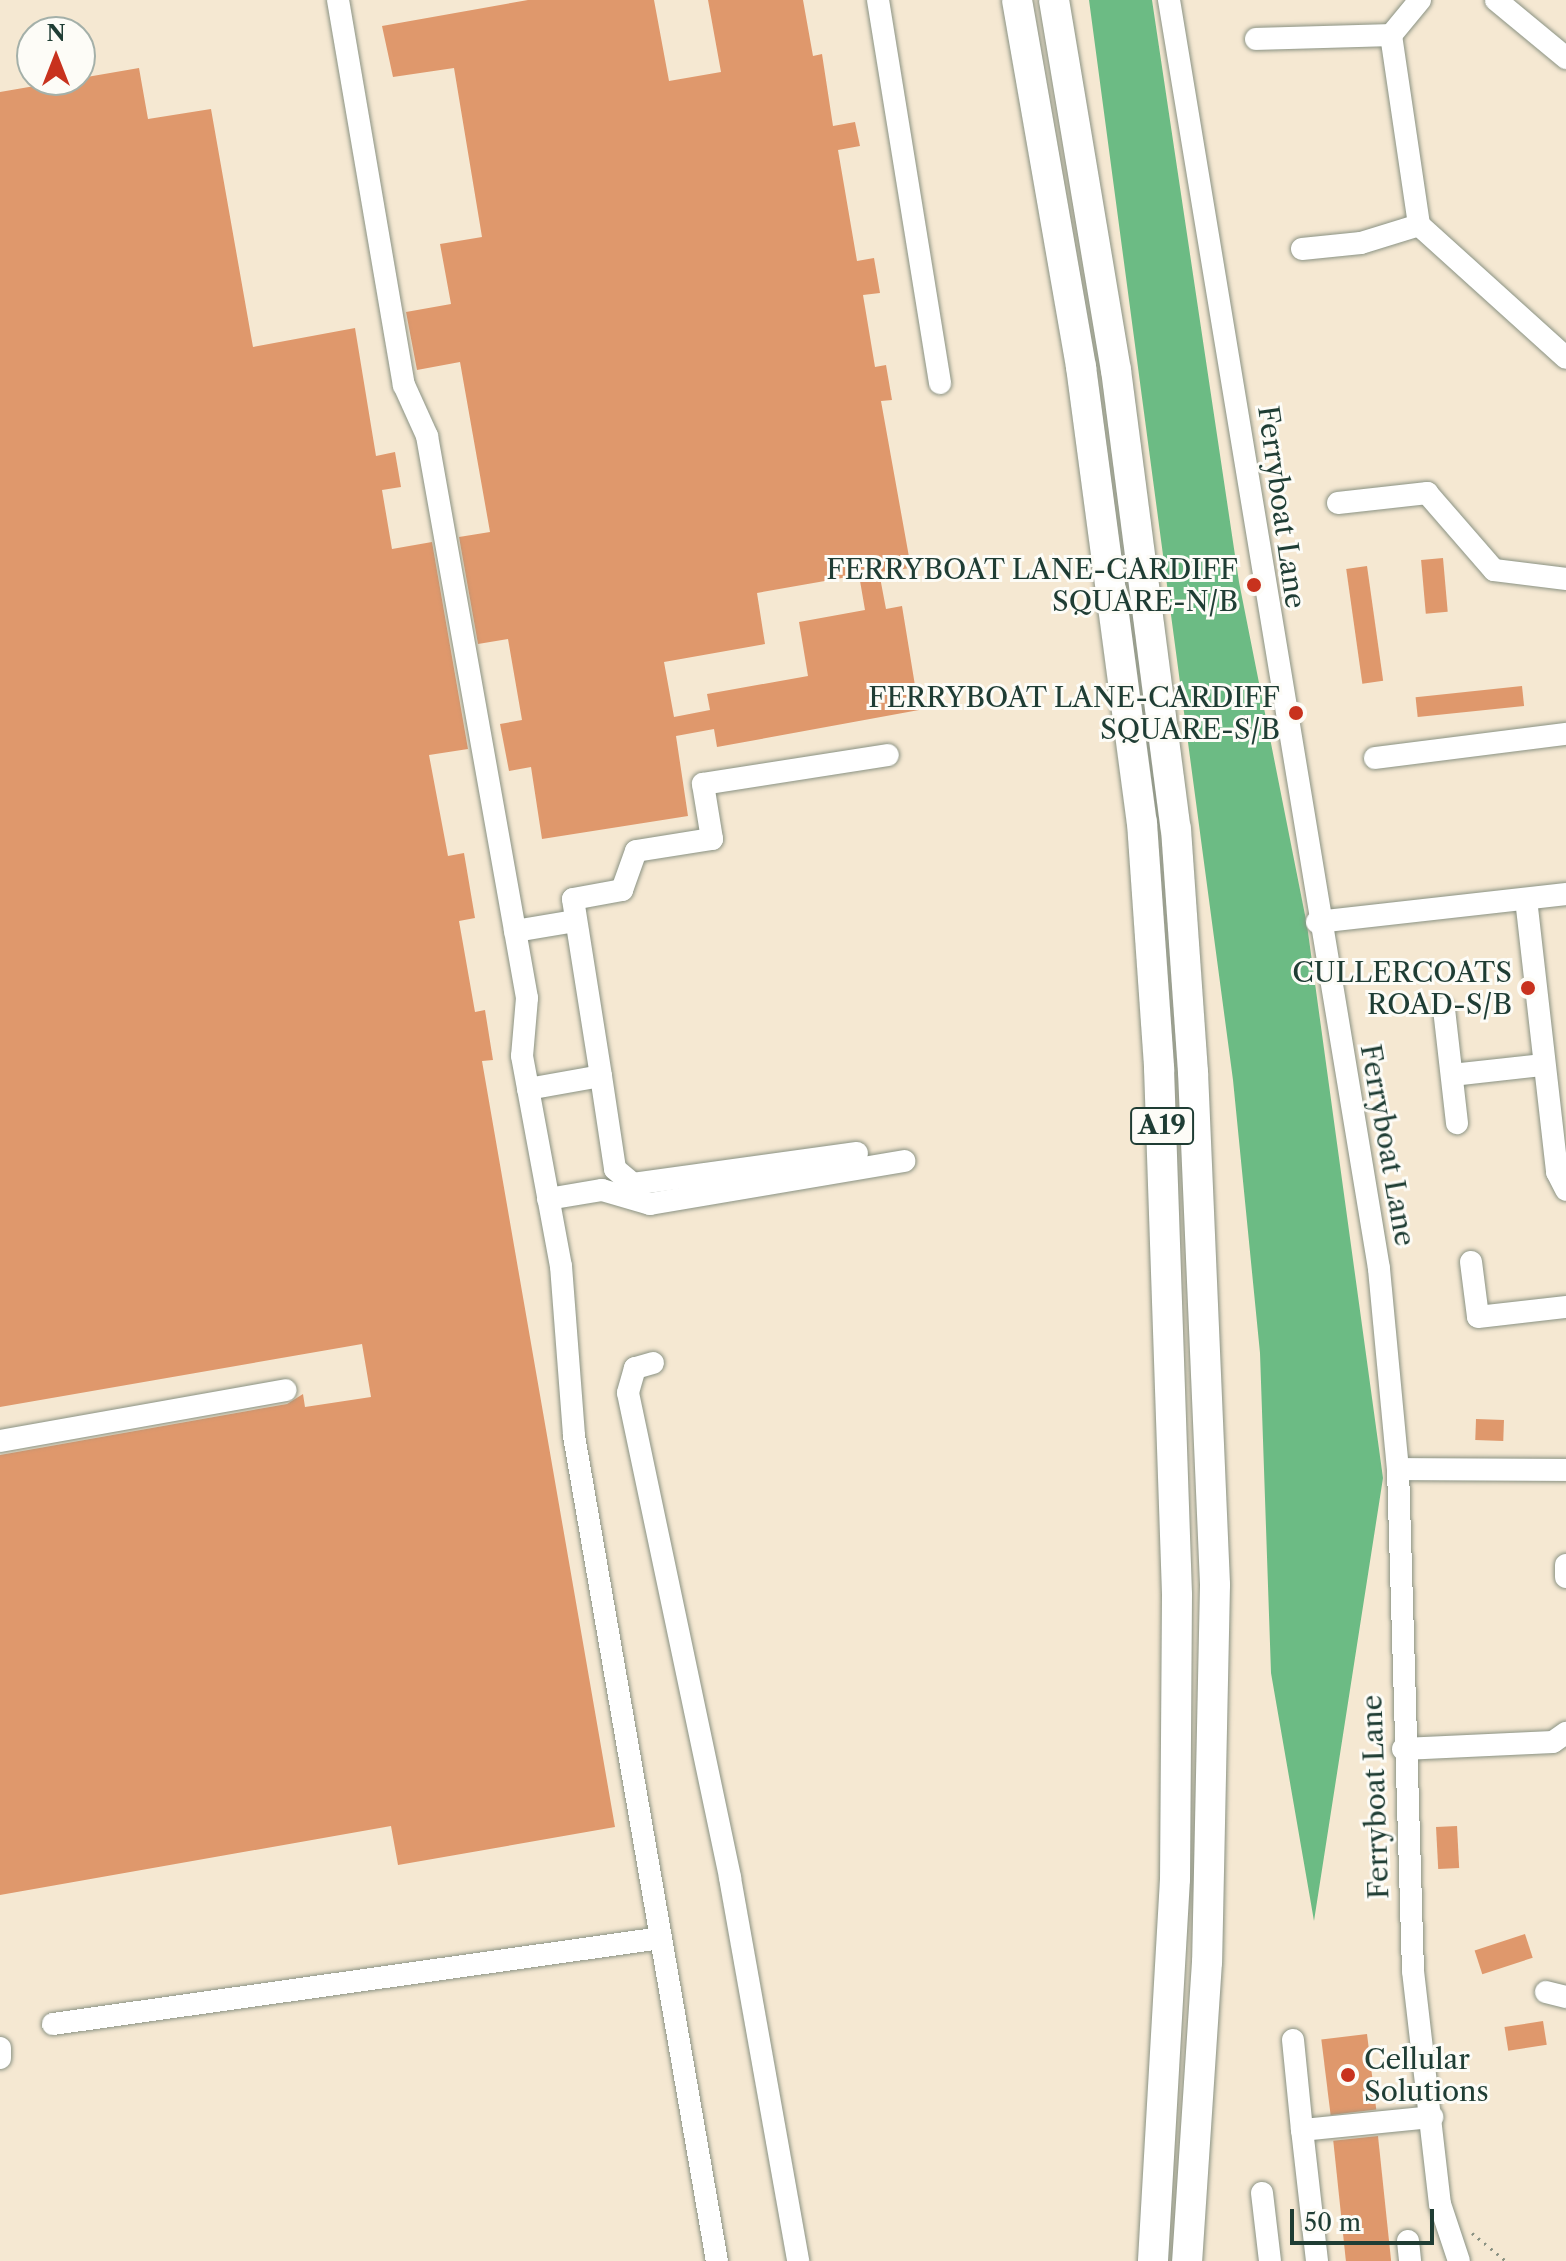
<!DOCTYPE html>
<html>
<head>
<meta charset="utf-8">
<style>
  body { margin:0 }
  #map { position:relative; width:1566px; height:2261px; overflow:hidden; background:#f5e8d2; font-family:"Libre Caslon Text",serif }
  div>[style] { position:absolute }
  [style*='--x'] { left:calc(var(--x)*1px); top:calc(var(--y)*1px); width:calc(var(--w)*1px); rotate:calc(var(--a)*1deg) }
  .forest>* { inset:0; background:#6cbb84 }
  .building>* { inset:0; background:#df986c; transform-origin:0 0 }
  .path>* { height:3px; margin-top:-1.5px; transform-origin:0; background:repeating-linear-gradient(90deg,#8a9283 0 2px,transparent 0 8px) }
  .roads { filter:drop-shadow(0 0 2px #8a9283) drop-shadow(0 0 2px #8a9283) }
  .minor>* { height:22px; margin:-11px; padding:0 11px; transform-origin:11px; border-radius:11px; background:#fff }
  .highway>* { height:30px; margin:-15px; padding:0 15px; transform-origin:15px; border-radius:15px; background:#fff }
  .dots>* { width:22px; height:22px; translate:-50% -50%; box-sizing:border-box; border:4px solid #fdfcf7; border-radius:50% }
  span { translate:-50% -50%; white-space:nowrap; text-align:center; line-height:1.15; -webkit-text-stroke:6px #fdfcf7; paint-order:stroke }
  .shield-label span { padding:2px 6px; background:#fdfcf7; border:2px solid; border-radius:6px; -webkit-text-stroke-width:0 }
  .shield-label { font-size:26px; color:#1f3d34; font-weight:700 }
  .street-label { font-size:28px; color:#1f3d34 }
  .poi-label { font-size:28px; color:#1f3d34 }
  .right { translate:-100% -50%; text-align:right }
  .left { translate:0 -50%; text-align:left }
  .north { position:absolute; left:16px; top:16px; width:80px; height:80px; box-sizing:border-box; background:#fdfcf7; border:2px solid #a4b0a9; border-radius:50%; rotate:0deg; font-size:22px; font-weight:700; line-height:32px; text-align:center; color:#1f3d34 }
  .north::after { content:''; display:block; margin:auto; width:28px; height:36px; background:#c8321e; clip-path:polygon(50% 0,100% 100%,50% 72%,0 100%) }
  .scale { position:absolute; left:1290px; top:2209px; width:144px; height:36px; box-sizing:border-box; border:4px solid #1f3d34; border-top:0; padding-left:10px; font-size:24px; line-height:28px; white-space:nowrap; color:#1f3d34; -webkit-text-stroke:6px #fdfcf7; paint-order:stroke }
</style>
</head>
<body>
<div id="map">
  <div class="forest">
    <i style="clip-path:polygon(1089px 0,1152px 0,1239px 582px,1307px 925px,1383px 1478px,1314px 1921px,1271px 1673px,1260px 1353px,1233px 1080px)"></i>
  </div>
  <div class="building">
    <i style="clip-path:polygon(evenodd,528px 0,654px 0,669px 81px,721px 72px,708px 0,803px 0,813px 56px,822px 54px,833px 126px,855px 122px,860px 146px,838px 150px,857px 261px,874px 258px,880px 293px,863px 295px,875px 367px,886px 365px,892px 400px,881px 401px,911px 568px,879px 572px,886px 609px,902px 606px,919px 710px,717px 747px,714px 729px,676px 736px,688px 816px,542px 839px,531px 767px,509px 771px,500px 724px,522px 720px,508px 639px,478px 644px,459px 537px,490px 532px,460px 362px,417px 370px,406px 312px,451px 304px,440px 244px,482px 237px,454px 68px,393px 77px,382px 26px,528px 0,859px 575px,865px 610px,799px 622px,808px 676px,707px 694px,710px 710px,674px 717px,664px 662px,765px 644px,757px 593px,859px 575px)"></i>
    <i style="clip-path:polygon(139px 68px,148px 119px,211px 109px,253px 347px,355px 328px,376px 456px,395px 452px,401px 487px,382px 490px,392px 549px,432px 542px,468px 749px,429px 755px,448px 856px,464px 853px,475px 918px,459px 921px,475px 1012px,485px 1010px,493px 1060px,482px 1061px,615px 1827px,398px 1865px,391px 1826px,0 1895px,0 1455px,287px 1404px,303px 1394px,305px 1407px,371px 1397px,362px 1344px,0 1407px,0 92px)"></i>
    <i style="left:1443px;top:558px;width:54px;height:22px;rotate:85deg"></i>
    <i style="left:1367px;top:566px;width:116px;height:21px;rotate:82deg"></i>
    <i style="left:1522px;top:686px;width:20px;height:107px;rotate:84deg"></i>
    <i style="left:1476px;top:1419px;width:28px;height:21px;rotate:2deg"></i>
    <i style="left:1457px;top:1826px;width:42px;height:21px;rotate:87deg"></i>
    <i style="left:1525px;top:1934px;width:25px;height:53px;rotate:72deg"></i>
    <i style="left:1543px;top:2021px;width:24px;height:39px;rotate:81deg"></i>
    <i style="left:1367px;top:2034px;width:76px;height:46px;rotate:83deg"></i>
    <i style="left:1378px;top:2136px;width:126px;height:45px;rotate:84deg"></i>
  </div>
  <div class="path">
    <i style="--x:1472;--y:2233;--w:44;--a:39.5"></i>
  </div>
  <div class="roads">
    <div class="minor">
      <i style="--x:338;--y:0;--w:391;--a:80.3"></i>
      <i style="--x:404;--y:385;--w:56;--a:65.7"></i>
      <i style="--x:427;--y:436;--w:571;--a:79.91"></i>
      <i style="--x:527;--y:998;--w:58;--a:94.9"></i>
      <i style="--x:522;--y:1056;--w:214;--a:79.5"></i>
      <i style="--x:561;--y:1266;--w:170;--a:85.6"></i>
      <i style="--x:574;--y:1436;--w:837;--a:80.17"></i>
      <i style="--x:878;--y:0;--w:388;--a:80.8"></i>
      <i style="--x:1169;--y:0;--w:1286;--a:80.6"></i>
      <i style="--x:1379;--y:1269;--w:201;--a:84.6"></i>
      <i style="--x:1398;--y:1469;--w:502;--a:88.29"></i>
      <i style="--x:1413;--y:1971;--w:235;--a:83.4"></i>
      <i style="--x:1440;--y:2204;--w:60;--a:71.6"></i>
      <i style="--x:1420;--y:0;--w:45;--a:129.6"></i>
      <i style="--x:1391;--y:35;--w:192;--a:81.6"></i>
      <i style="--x:1419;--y:225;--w:198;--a:42.1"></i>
      <i style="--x:1496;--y:0;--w:91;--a:39.6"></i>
      <i style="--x:1256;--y:39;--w:135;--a:-1.7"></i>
      <i style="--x:1302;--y:249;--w:59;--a:-5.8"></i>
      <i style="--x:1361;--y:243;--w:61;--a:-17.2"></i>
      <i style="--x:1338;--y:503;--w:90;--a:-6.4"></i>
      <i style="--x:1427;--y:493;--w:102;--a:49"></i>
      <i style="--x:1494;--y:570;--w:73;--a:7.1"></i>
      <i style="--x:1375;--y:758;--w:193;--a:-7.2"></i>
      <i style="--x:1526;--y:899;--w:275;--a:83.5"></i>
      <i style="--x:1557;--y:1172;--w:20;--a:63"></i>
      <i style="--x:1317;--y:922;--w:251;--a:-6.4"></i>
      <i style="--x:515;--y:931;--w:61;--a:-9.5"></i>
      <i style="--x:1444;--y:1009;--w:115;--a:83.5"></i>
      <i style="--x:1452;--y:1075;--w:92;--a:-6.3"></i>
      <i style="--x:601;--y:1076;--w:94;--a:81.4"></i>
      <i style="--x:615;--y:1169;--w:23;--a:40"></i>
      <i style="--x:633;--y:1184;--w:226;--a:-7.9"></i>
      <i style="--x:528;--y:1089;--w:74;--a:-10.1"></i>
      <i style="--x:601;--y:1076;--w:179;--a:-99"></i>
      <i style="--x:573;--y:899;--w:50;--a:-10.4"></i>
      <i style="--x:622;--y:890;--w:41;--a:-70.3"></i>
      <i style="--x:636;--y:851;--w:77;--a:-9"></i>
      <i style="--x:712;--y:839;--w:56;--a:-99.3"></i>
      <i style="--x:703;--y:784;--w:187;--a:-8.9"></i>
      <i style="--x:548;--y:1199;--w:55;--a:-9.5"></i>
      <i style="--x:602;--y:1190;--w:50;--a:16.3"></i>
      <i style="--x:650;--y:1204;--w:258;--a:-9.6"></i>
      <i style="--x:1471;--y:1262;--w:55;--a:82.7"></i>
      <i style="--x:1478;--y:1317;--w:89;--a:-6.5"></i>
      <i style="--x:653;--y:1363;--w:19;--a:164"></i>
      <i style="--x:635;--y:1368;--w:26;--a:106"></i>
      <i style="--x:628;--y:1393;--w:496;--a:78.1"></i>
      <i style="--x:730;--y:1878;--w:389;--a:79.9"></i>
      <i style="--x:0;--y:1441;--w:290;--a:-10.1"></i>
      <i style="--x:1398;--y:1469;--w:168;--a:0.3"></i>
      <i style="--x:1566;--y:1565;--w:12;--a:90"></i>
      <i style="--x:1403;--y:1749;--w:150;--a:-2.7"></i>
      <i style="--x:1553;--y:1742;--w:16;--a:-35"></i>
      <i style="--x:1546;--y:1992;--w:21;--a:14"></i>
      <i style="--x:53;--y:2024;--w:614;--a:-8.05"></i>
      <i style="--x:1293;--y:2040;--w:90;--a:84.3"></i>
      <i style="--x:0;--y:2048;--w:10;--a:90"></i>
      <i style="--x:1262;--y:2193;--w:68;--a:83.3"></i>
      <i style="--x:1408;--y:2241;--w:20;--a:84"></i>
      <i style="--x:1317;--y:2261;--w:132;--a:-96.5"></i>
      <i style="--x:1302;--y:2130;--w:131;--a:-5.7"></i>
    </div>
    <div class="highway">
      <i style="--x:1017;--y:0;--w:373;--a:80.1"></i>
      <i style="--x:1081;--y:367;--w:460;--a:82.4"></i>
      <i style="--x:1142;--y:823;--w:246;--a:86"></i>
      <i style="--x:1159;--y:1068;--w:527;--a:88.04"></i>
      <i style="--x:1177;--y:1595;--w:284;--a:90.4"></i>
      <i style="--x:1175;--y:1879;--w:383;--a:93.3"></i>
      <i style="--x:1054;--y:0;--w:375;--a:80.5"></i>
      <i style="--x:1116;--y:370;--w:463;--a:82.6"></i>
      <i style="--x:1176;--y:829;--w:244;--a:86"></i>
      <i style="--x:1193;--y:1072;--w:513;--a:87.54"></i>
      <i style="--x:1215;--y:1585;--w:377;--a:91.2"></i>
      <i style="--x:1207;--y:1962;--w:300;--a:93.8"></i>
    </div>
  </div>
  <div class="dots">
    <i style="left:1254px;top:585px;background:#c8321e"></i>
    <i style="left:1296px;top:713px;background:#c8321e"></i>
    <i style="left:1528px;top:988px;background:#c8321e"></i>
    <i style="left:1348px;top:2075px;background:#c8321e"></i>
  </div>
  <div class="shield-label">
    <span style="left:1162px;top:1126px">A19</span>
  </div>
  <div class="street-label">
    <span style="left:1282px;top:507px;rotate:82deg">Ferryboat Lane</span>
    <span style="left:1388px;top:1145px;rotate:80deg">Ferryboat Lane</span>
    <span style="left:1375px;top:1797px;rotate:-92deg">Ferryboat Lane</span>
  </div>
  <div class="poi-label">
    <span class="right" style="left:1238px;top:585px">FERRYBOAT LANE-CARDIFF<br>SQUARE-N/B</span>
    <span class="right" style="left:1280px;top:713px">FERRYBOAT LANE-CARDIFF<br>SQUARE-S/B</span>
    <span class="right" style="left:1512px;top:988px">CULLERCOATS<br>ROAD-S/B</span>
    <span class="left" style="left:1364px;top:2075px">Cellular<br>Solutions</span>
  </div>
  <div class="north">N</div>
  <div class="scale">50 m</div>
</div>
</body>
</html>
